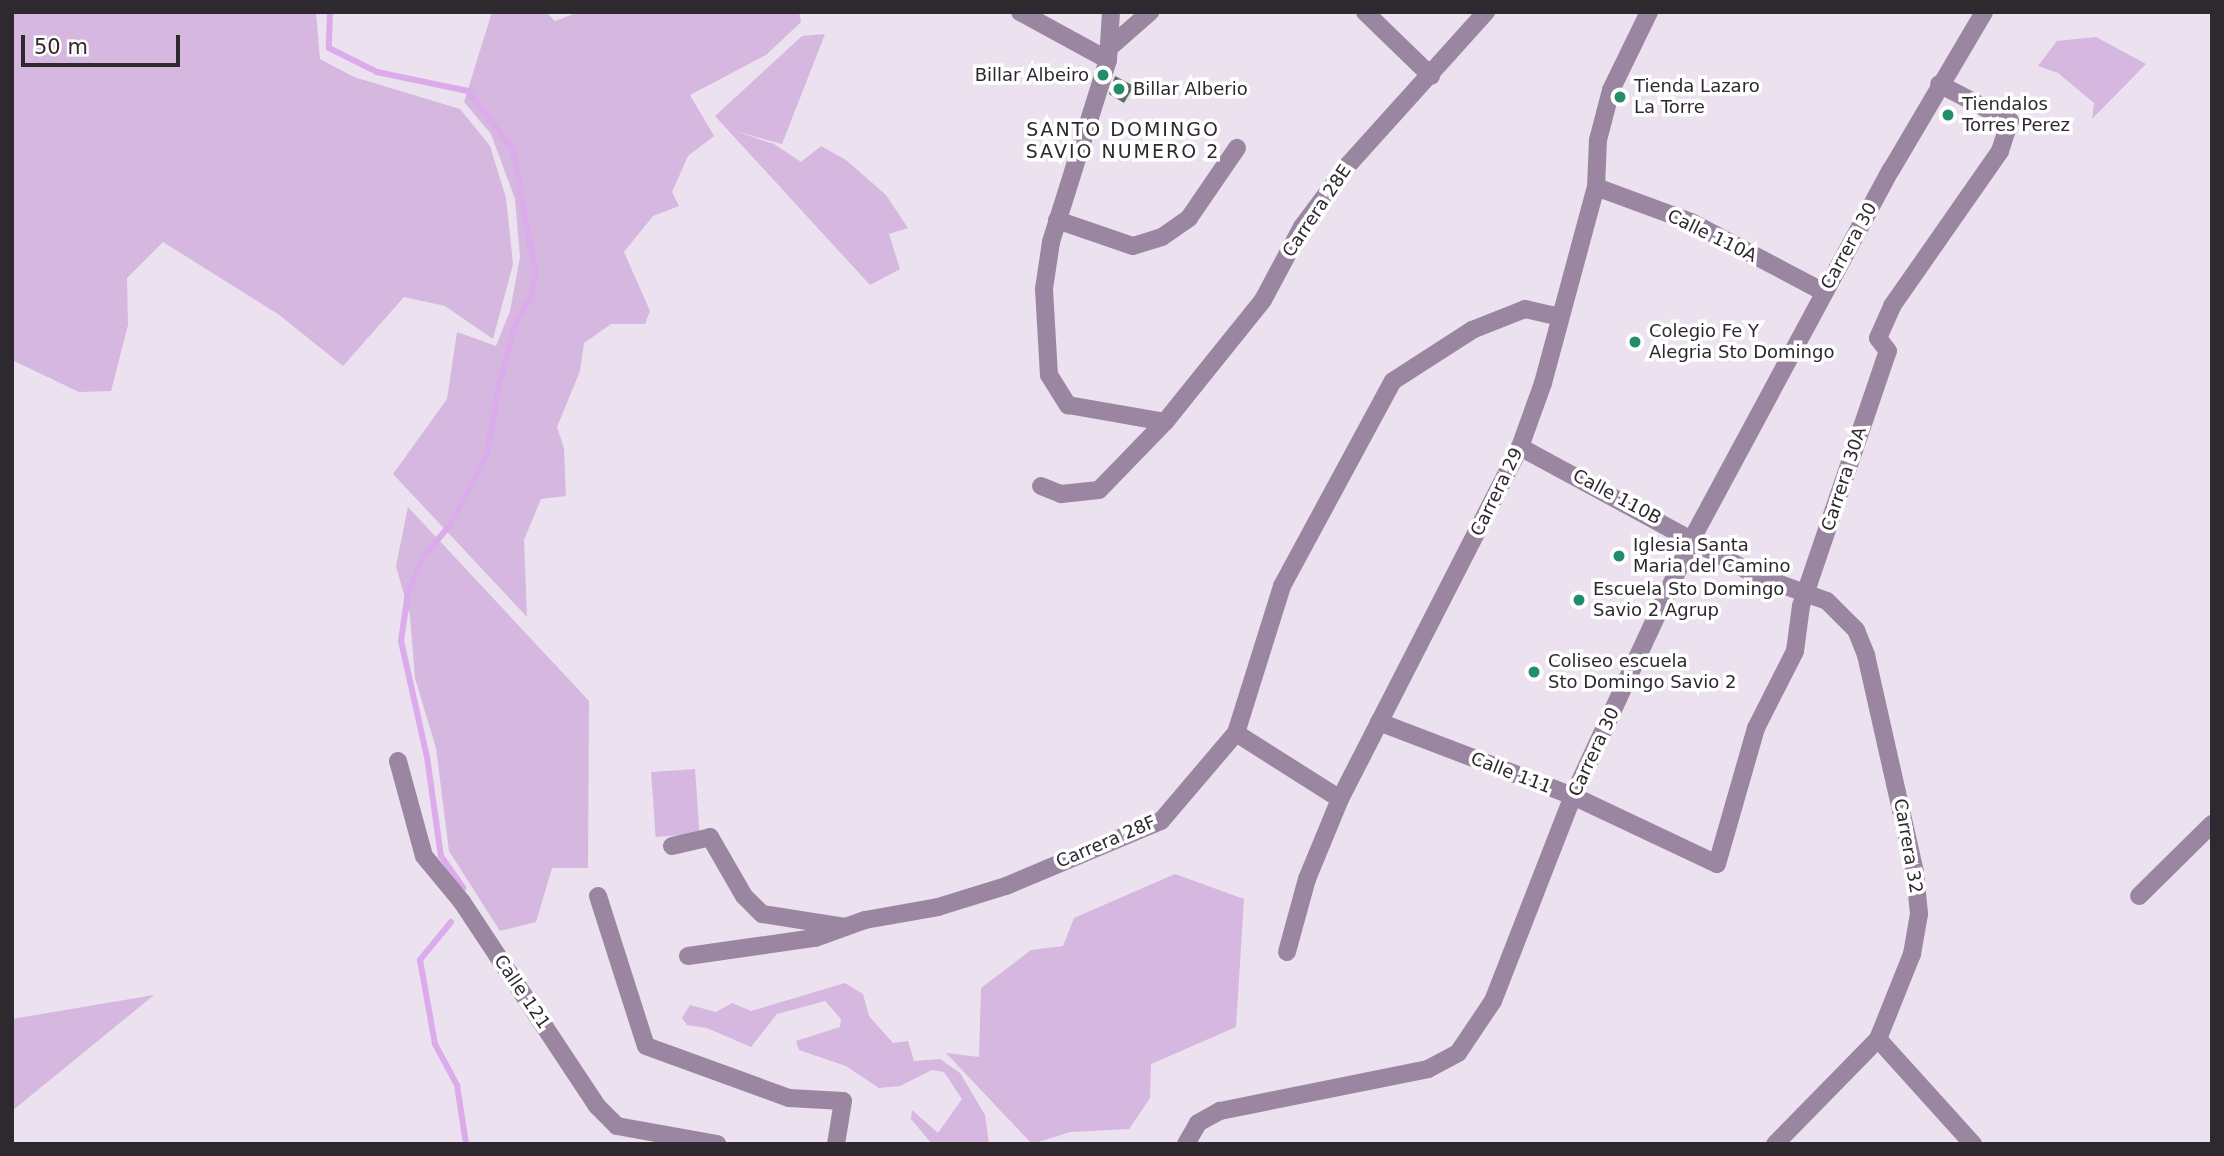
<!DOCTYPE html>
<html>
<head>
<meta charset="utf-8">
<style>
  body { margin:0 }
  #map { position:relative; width:2224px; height:1156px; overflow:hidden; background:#ebe1ef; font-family:"DejaVu Sans",sans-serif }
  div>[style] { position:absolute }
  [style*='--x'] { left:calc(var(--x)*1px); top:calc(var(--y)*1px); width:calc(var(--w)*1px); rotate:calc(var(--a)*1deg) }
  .green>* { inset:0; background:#d6b7e0; transform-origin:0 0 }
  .stream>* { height:6px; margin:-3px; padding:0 3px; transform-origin:3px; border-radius:3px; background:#dcabeb }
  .building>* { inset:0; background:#5e6d66 }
  .minor>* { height:18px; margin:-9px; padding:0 9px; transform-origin:9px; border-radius:9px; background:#9b86a1 }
  .dots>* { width:19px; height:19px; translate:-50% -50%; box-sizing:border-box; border:4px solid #fff; border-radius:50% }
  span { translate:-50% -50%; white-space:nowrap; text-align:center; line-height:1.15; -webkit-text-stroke:7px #fff; paint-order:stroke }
  .poi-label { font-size:18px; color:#2d292e }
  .right { translate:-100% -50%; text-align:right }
  .left { translate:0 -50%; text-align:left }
  .street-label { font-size:18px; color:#2d292e }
  .neighbourhood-label { font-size:19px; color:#2d292e; letter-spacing:2px }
  .frame { position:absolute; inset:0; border:14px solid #2d292e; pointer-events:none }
  .scale { position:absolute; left:21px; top:35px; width:159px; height:32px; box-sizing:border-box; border:4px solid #2d292e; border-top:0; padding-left:9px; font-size:21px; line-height:24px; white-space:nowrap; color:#2d292e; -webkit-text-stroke:5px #fff; paint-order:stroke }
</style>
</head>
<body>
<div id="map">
  <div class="green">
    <i style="clip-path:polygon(12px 12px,316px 12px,320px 59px,354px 77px,460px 109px,490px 146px,506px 198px,513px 264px,493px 339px,445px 306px,404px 297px,343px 366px,278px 314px,163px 242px,127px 278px,128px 325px,111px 391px,79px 392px,12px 360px)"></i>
    <i style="clip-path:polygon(492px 12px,546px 12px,555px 21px,579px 12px,799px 12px,801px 22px,766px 55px,690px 95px,714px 136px,688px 156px,672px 192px,679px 206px,653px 216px,624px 252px,650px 311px,645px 324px,611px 324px,584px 343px,580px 371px,557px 427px,564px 448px,566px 496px,541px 499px,524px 540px,527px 617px,393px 474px,447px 399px,457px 332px,496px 346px,510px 311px,520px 257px,515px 199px,491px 134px,464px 102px)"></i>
    <i style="clip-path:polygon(825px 34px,782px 144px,735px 131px,774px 144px,801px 162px,821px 146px,846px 160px,886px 195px,908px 228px,889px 234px,900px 269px,870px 285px,715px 116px,802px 36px)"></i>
    <i style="clip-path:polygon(2096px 37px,2146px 64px,2092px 119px,2094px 103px,2058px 73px,2038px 66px,2057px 41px)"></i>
    <i style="clip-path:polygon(408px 507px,589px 701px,588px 868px,552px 868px,536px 922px,500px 931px,449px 851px,436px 748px,415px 678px,410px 616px,396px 566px)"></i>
    <i style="left:695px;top:769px;width:65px;height:44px;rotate:86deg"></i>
    <i style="clip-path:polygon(1175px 874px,1244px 899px,1236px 1027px,1151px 1064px,1150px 1098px,1129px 1129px,1070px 1132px,1032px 1144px,946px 1053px,979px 1057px,981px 988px,1031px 950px,1063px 946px,1074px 918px)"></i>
    <i style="clip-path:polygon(845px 983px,863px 994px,869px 1016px,893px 1043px,908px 1041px,914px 1061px,940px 1059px,960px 1073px,985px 1115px,989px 1144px,932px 1144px,911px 1119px,912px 1110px,938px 1133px,962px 1099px,944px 1072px,932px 1070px,900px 1086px,879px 1088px,846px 1066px,799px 1050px,796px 1041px,840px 1027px,841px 1019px,825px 1001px,777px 1014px,751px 1047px,707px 1028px,687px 1025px,682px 1018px,690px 1005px,716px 1012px,732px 1003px,751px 1011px)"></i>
    <i style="clip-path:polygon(154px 995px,12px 1111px,12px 1019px)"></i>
  </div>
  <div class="stream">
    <i style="--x:330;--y:12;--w:36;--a:92"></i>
    <i style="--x:329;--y:48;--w:54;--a:26.6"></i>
    <i style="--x:377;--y:72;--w:93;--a:11.8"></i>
    <i style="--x:468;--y:91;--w:74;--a:52.7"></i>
    <i style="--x:513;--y:150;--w:123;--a:79.7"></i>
    <i style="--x:535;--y:271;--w:26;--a:97"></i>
    <i style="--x:532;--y:297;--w:27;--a:124"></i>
    <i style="--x:517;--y:319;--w:67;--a:105.5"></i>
    <i style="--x:499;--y:384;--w:71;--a:99.7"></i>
    <i style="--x:487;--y:454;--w:80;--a:117.5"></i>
    <i style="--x:450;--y:525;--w:40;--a:130"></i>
    <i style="--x:424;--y:556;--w:39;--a:114"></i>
    <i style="--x:408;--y:592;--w:49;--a:98.1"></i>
    <i style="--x:401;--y:641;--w:119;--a:77.4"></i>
    <i style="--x:427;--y:757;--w:100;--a:82"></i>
    <i style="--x:441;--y:856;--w:39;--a:55"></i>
    <i style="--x:451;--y:922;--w:49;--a:129.2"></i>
    <i style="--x:420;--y:960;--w:85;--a:79.9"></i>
    <i style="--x:435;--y:1044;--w:47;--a:61.8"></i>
    <i style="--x:457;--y:1085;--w:60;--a:81.3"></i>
  </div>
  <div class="building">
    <i style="clip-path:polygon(1115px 76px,1134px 86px,1124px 103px,1109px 94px)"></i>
  </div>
  <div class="minor">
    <i style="--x:1020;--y:12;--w:100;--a:28.6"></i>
    <i style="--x:1111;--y:12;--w:48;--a:93.6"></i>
    <i style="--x:1108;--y:60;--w:191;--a:107.4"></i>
    <i style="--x:1051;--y:242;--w:48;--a:98.5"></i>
    <i style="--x:1044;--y:289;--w:86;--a:86.7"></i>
    <i style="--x:1049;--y:375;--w:36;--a:58"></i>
    <i style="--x:1068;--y:405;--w:98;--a:9.9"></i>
    <i style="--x:1365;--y:12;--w:92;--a:44.1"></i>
    <i style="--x:1109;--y:48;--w:55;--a:-41.3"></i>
    <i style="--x:1596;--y:187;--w:101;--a:20.2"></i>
    <i style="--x:1691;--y:222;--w:150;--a:27.8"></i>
    <i style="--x:1057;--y:220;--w:80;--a:18.9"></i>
    <i style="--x:1133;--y:246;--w:30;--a:-17"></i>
    <i style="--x:1162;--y:237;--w:33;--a:-35"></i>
    <i style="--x:1189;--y:218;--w:85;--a:-55.6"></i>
    <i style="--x:1520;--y:447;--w:271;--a:28.5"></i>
    <i style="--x:1758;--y:576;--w:73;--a:19.9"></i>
    <i style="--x:1827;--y:601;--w:41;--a:45"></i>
    <i style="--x:1856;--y:630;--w:27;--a:68"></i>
    <i style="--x:1866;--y:655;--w:223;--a:77.3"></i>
    <i style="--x:1915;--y:873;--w:41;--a:84.4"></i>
    <i style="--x:1919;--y:914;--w:41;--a:99.9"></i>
    <i style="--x:1912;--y:954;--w:92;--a:111.8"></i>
    <i style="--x:1878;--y:1039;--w:147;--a:134.4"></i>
    <i style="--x:1041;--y:486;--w:22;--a:22"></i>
    <i style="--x:1061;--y:494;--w:38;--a:-6"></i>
    <i style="--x:1099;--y:490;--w:95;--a:-45.9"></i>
    <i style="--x:1165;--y:422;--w:156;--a:-51.2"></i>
    <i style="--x:1263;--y:300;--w:83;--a:-61.9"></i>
    <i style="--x:1302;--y:227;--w:79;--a:-53.3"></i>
    <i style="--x:1349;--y:164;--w:205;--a:-48"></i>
    <i style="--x:1379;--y:722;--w:208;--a:20.9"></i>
    <i style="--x:1573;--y:796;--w:159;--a:25.3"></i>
    <i style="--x:1717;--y:864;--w:141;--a:-74"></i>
    <i style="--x:1756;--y:728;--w:86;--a:-63.1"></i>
    <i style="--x:1795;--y:651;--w:45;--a:-82.4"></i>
    <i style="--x:1801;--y:606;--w:269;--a:-71.2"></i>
    <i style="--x:1888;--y:351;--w:16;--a:-128"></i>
    <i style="--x:1878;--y:338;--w:35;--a:-66"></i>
    <i style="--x:1892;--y:306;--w:189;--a:-55.1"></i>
    <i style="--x:2000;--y:151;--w:32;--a:-72"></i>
    <i style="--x:2010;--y:121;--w:80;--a:-152.5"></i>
    <i style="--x:1236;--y:733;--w:123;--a:32.4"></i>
    <i style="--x:398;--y:761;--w:98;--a:74.7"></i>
    <i style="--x:424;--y:856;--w:60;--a:50.4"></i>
    <i style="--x:462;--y:902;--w:245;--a:56.5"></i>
    <i style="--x:597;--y:1106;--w:28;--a:45"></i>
    <i style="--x:617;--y:1126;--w:102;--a:10.2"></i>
    <i style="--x:672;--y:846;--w:39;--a:-13"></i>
    <i style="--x:710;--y:837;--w:68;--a:60"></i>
    <i style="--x:744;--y:896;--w:25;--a:45"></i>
    <i style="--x:762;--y:914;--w:84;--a:8.9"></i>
    <i style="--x:598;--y:896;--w:157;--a:72.3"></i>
    <i style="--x:646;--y:1046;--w:152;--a:20"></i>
    <i style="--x:789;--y:1098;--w:54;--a:3.2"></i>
    <i style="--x:843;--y:1101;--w:44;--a:99.2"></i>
    <i style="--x:2139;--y:896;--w:103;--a:-44.6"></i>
    <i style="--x:1287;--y:952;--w:76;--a:-74.7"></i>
    <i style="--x:1307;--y:879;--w:87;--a:-67.6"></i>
    <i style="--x:1340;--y:799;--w:395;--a:-62.9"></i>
    <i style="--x:1520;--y:447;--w:68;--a:-70.2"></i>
    <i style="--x:1543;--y:383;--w:203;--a:-74.9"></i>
    <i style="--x:1596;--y:187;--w:47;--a:-87.6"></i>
    <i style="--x:1598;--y:140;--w:52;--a:-75.4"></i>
    <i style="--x:1611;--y:90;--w:87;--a:-64"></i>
    <i style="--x:688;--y:956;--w:128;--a:-8.1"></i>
    <i style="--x:815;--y:938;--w:53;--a:-19.8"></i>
    <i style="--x:865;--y:920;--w:74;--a:-10.1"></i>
    <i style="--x:938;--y:907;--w:71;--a:-17.2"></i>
    <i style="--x:1006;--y:886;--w:168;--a:-22.8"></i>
    <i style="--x:1161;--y:821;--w:116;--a:-49.6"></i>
    <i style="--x:1236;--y:733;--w:154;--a:-72.6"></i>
    <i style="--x:1282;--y:586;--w:233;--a:-61.6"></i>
    <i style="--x:1393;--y:381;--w:94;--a:-32.8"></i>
    <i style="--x:1472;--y:330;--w:57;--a:-21.6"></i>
    <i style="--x:1525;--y:309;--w:36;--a:13"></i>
    <i style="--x:1878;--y:1039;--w:142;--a:47.9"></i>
    <i style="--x:1186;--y:1144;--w:24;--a:-60"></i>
    <i style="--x:1198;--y:1123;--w:25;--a:-29"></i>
    <i style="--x:1220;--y:1111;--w:212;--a:-11.4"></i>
    <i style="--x:1428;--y:1069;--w:34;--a:-28"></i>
    <i style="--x:1458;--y:1053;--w:63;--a:-56.1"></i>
    <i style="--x:1493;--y:1001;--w:220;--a:-68.7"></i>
    <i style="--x:1573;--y:796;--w:285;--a:-65.1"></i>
    <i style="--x:1693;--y:537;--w:417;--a:-61.7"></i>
    <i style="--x:1891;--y:170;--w:183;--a:-59.5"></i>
  </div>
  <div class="dots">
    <i style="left:1103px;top:75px;background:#238d6b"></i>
    <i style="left:1119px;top:89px;background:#238d6b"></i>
    <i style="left:1620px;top:97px;background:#238d6b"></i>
    <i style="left:1948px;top:115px;background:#238d6b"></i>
    <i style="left:1635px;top:342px;background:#238d6b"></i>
    <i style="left:1619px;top:556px;background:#238d6b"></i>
    <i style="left:1579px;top:600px;background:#238d6b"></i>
    <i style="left:1534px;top:672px;background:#238d6b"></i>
  </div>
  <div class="poi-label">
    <span class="right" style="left:1089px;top:75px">Billar Albeiro</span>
    <span class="left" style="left:1634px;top:97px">Tienda Lazaro<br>La Torre</span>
    <span class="left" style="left:1133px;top:89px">Billar Alberio</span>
    <span class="left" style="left:1962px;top:115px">Tiendalos<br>Torres Perez</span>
    <span class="left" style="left:1649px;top:342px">Colegio Fe Y<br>Alegria Sto Domingo</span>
    <span class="left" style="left:1633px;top:556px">Iglesia Santa<br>Maria del Camino</span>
    <span class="left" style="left:1593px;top:600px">Escuela Sto Domingo<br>Savio 2 Agrup</span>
    <span class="left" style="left:1548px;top:672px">Coliseo escuela<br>Sto Domingo Savio 2</span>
  </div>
  <div class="street-label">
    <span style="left:1317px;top:211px;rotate:-56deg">Carrera 28E</span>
    <span style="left:1712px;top:236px;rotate:26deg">Calle 110A</span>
    <span style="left:1849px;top:246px;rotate:-61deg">Carrera 30</span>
    <span style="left:1844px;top:479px;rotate:-72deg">Carrera 30A</span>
    <span style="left:1497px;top:492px;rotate:-64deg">Carrera 29</span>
    <span style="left:1617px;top:497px;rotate:28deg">Calle 110B</span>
    <span style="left:1594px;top:752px;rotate:-65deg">Carrera 30</span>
    <span style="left:1511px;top:773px;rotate:21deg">Calle 111</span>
    <span style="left:1106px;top:842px;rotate:-23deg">Carrera 28F</span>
    <span style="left:1908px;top:846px;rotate:80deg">Carrera 32</span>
    <span style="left:522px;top:992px;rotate:56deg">Calle 121</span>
  </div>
  <div class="neighbourhood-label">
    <span style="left:1123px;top:141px">SANTO DOMINGO<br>SAVIO NUMERO 2</span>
  </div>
  <div class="frame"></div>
  <div class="scale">50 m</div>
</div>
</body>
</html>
